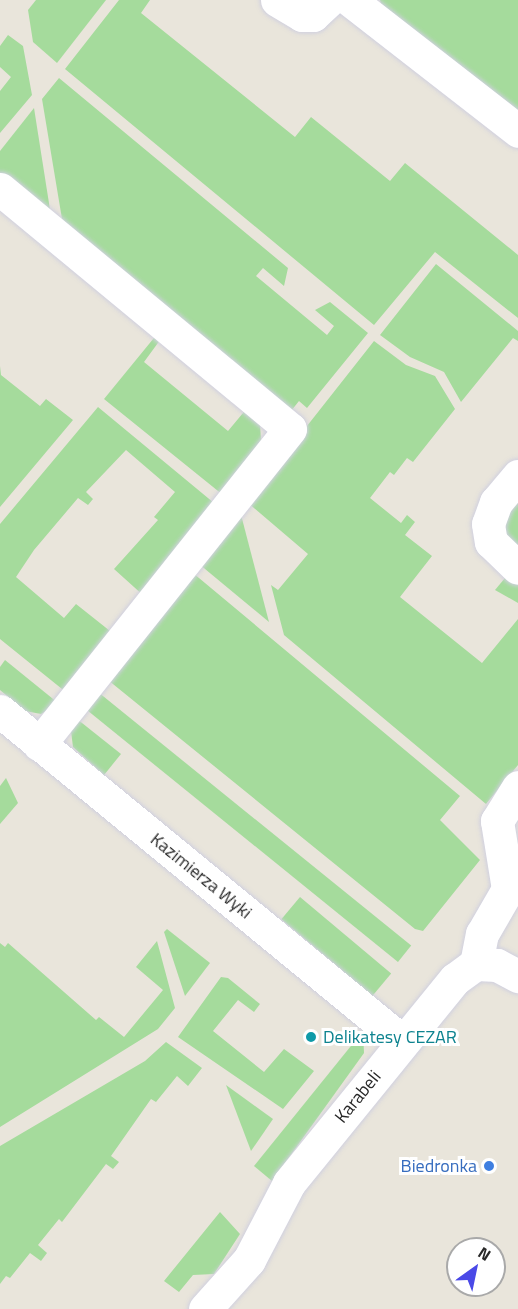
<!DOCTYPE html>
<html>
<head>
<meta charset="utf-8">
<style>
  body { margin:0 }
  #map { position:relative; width:518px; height:1309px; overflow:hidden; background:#e9e5db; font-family:"Titillium Web",sans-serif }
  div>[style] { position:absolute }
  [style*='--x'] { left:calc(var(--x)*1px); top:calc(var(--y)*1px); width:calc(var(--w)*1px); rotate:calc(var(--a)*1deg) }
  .green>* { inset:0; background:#a5db9c; transform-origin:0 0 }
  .roads { filter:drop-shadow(0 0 2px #d0d0df) drop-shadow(0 0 2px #d0d0df) }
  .minor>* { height:33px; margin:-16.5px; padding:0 16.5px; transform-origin:16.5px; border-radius:16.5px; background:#fff }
  .dots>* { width:16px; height:16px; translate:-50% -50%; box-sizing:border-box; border:3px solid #fff; border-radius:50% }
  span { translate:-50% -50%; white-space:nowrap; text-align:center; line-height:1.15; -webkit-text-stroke:6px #fff; paint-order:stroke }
  .street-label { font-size:18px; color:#282828 }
  .culture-label { font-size:18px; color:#0d838f }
  .left { translate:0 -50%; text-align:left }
  .shop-label { font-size:18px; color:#366cbe }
  .right { translate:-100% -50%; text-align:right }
  .north { position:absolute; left:446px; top:1237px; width:60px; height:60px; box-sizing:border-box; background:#fff; border:2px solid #a9a9a9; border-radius:50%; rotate:33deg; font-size:16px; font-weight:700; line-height:24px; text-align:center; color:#282828 }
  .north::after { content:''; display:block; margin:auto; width:21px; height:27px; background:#4a49e7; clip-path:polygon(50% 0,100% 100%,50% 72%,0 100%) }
</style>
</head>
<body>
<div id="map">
  <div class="green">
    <i style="clip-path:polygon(36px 0,106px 0,57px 63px,33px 42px,28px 10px)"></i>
    <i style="clip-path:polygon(119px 0,150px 0,141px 13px,295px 137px,311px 117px,390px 181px,405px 163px,518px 255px,518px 318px,435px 252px,374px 325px,65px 69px)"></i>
    <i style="clip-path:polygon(380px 0,518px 0,518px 119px,382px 8px)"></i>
    <i style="clip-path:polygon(8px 35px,23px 46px,32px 95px,0 133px,0 91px,11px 77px,0 67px,0 46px)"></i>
    <i style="clip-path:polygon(59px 78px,288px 268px,284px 286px,263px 268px,256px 276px,327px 335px,334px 326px,315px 310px,330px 302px,368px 333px,307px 408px,299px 401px,291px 411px,63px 225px,42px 99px)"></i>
    <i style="clip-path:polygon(34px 108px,51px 216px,0 174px,0 151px)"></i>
    <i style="clip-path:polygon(436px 264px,518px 331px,518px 341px,513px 338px,461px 402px,444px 372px,410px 357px,380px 335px)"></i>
    <i style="clip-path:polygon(158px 333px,163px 336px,144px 362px,228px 431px,248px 407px,260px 424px,261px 440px,223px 495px,104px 399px)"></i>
    <i style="clip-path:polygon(374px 341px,406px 365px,435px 376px,455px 409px,413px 462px,407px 458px,394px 475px,390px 472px,370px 498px,401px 523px,407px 515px,415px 522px,405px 535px,432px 556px,400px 597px,482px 663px,518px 619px,518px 765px,486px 804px,284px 635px,271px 585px,278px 590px,308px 554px,247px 502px)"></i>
    <i style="clip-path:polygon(0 366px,1px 375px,40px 406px,46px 399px,73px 420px,0 507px)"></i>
    <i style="clip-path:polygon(98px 407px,214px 503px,144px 596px,114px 569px,158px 520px,154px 517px,175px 492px,126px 450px,86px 492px,93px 499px,88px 505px,78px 498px,34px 550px,16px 577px,64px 618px,76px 604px,110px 631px,67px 693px,0 639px,0 524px)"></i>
    <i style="clip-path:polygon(518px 495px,518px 558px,507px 546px,503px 520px)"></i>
    <i style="clip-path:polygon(240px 511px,269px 622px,199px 564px)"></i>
    <i style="clip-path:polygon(510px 572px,518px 579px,518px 603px,495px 590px)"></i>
    <i style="clip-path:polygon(193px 573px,460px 796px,440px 820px,480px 860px,423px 931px,415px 929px,108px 680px)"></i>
    <i style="clip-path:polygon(5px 660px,58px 703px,41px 714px,25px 711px,0 690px,0 667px)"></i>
    <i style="left:98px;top:692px;width:403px;height:21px;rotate:39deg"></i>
    <i style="clip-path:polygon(77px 719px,121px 754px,104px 775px,73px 747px,71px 731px)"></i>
    <i style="clip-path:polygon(6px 778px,18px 803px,0 824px,0 786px)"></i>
    <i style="left:300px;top:897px;width:119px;height:29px;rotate:40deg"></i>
    <i style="clip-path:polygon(167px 929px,210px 963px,185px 996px,164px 932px)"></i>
    <i style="clip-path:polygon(157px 941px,175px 1008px,158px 1029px,0 1127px,0 943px,5px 947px,8px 943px,96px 1020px,99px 1017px,124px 1037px,163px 990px,136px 967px)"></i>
    <i style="clip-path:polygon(221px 977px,228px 978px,260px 1004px,254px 1012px,238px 1000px,213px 1031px,264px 1072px,284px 1049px,314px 1071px,283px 1109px,178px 1037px)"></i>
    <i style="clip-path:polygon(363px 1031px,364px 1053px,272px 1181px,254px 1166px)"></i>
    <i style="clip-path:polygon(166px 1042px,202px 1068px,188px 1086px,177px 1076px,156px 1102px,151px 1099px,111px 1156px,119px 1162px,113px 1169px,106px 1164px,62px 1222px,59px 1219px,38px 1245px,47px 1253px,41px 1261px,30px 1253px,10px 1278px,6px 1276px,0 1284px,0 1146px,145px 1061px)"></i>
    <i style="clip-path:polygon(226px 1085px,273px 1119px,251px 1151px)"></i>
    <i style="clip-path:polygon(220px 1212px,240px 1234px,214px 1274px,193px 1275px,179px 1292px,164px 1281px)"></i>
  </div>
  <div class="roads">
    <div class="minor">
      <i style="--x:277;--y:0;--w:29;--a:31"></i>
      <i style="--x:302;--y:15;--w:11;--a:0"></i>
      <i style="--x:313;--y:15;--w:22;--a:-43"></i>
      <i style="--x:350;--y:0;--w:213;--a:37.9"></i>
      <i style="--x:0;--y:189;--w:376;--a:39.6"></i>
      <i style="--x:290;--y:429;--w:403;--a:128.5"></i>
      <i style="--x:518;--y:476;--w:34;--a:130"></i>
      <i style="--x:496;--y:502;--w:23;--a:110"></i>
      <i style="--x:488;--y:524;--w:18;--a:81"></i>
      <i style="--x:491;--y:542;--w:37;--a:44"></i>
      <i style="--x:0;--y:711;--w:520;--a:39.38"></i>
      <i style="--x:476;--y:964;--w:21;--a:3"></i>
      <i style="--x:497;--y:965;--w:24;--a:28"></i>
      <i style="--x:205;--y:1309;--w:66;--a:-48.1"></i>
      <i style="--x:249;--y:1260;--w:87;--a:-62.5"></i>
      <i style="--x:289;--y:1183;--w:263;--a:-50.9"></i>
      <i style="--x:455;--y:979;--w:26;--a:-36"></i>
      <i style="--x:476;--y:964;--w:31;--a:-79"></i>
      <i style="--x:482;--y:934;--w:52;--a:-60"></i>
      <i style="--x:508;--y:889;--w:69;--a:-99.2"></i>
      <i style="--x:497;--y:821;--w:40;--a:-58"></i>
    </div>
  </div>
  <div class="dots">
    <i style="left:311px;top:1037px;background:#0f9aa8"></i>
    <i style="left:489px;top:1166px;background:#3f7fe0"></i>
  </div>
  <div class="street-label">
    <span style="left:201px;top:876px;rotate:39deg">Kazimierza Wyki</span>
    <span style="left:358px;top:1097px;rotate:-51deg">Karabeli</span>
  </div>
  <div class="culture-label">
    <span class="left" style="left:323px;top:1037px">Delikatesy CEZAR</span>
  </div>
  <div class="shop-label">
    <span class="right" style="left:477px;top:1166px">Biedronka</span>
  </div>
  <div class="north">N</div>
</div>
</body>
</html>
